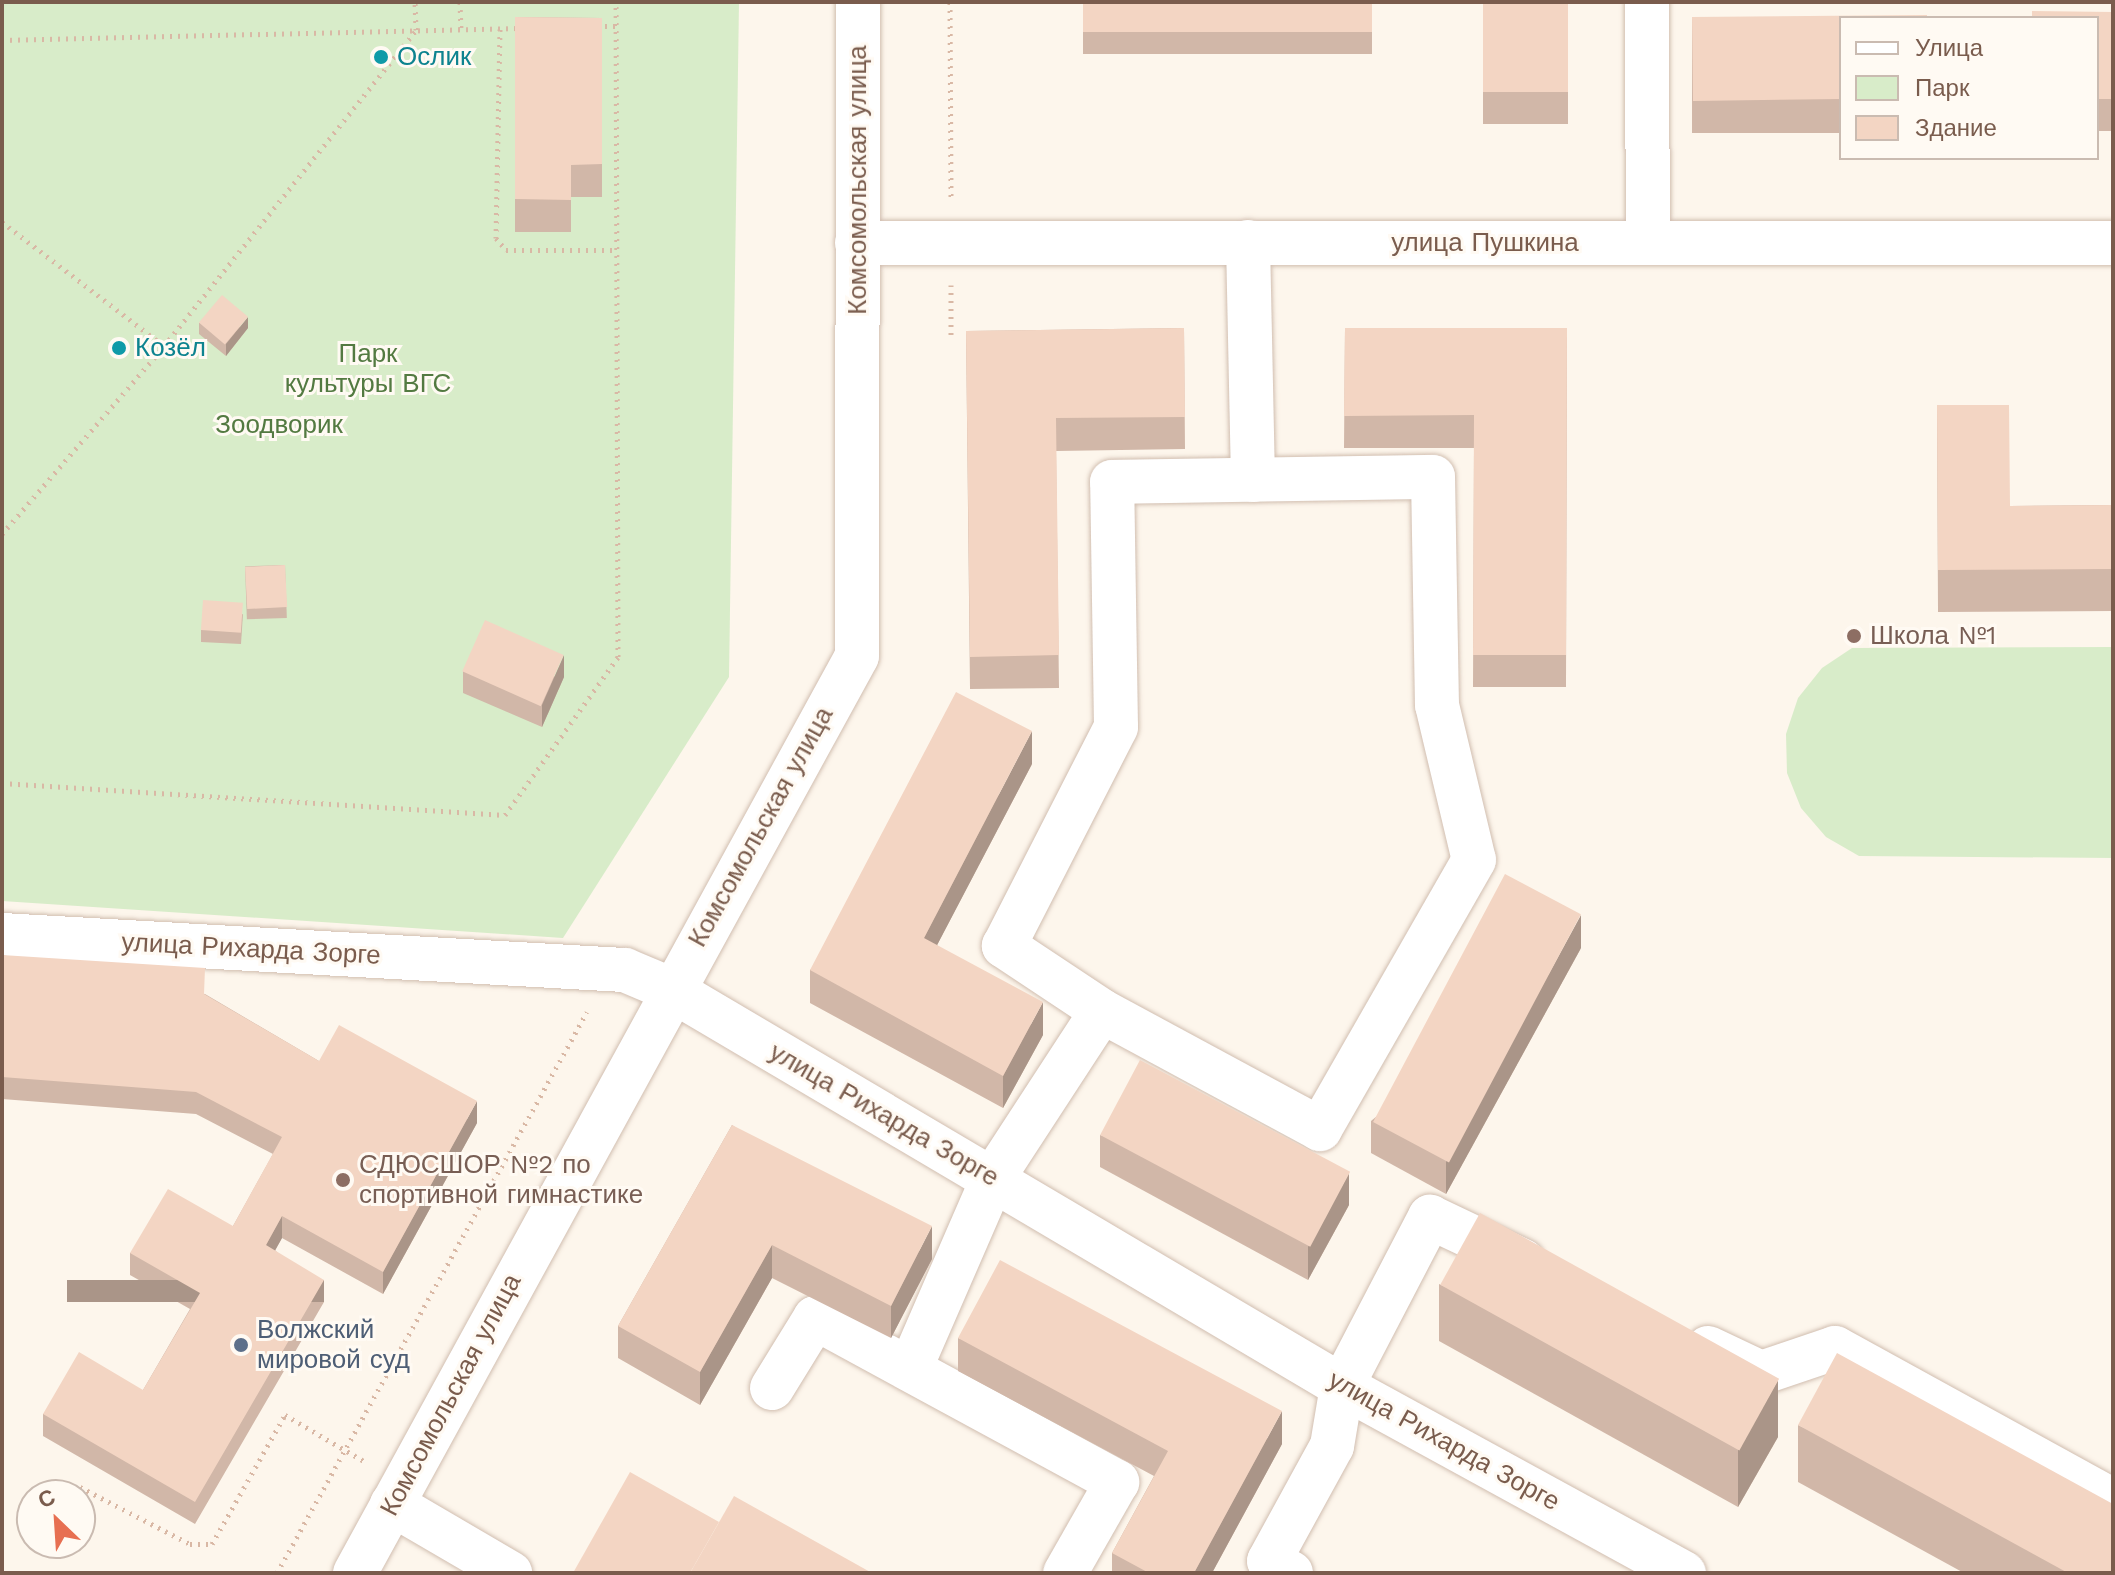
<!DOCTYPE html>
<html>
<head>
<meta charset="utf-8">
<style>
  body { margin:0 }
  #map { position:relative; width:2115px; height:1575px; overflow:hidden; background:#fdf6ec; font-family:"Work Sans",sans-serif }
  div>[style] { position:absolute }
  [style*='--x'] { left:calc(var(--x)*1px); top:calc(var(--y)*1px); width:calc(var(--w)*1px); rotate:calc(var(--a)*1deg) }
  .green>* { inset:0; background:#d8ecc9 }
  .path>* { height:5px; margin-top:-2.5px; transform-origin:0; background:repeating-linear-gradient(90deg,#d9b8a5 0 2px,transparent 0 8px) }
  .roads { filter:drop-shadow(0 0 2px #d1beb0) drop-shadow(0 0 2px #d1beb0) }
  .minor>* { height:44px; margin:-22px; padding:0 22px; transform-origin:22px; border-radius:22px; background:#fff }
  .wall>* { inset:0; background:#d1b7a8; transform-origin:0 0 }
  .shaded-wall>* { inset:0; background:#aa9588; transform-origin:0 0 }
  .building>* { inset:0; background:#f3d5c3; transform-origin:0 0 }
  .dots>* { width:22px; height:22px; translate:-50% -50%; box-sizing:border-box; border:4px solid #fffaf3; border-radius:50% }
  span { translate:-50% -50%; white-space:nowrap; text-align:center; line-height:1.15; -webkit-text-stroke:6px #fffaf3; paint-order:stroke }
  .culture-label { font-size:26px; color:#0d838f }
  .left { translate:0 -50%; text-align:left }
  .street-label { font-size:26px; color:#7a5c4d }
  .park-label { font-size:26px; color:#537a41 }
  .education-label { font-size:26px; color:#785e54 }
  .service-label { font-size:26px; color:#4e5e75 }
  .frame { position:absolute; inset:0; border:4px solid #7a5c4d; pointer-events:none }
  .legend { position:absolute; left:1839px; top:16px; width:260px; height:144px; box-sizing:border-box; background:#fffaf3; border:2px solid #cabbb1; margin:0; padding:10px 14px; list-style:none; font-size:24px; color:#7a5c4d }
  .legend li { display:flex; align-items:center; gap:16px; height:40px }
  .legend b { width:40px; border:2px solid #cabbb1 }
  .north { position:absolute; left:16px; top:1479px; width:80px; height:80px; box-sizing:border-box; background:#fffaf3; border:2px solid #cabbb1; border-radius:50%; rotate:335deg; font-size:22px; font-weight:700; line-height:32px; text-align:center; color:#7a5c4d }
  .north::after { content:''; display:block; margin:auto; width:28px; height:36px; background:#e76f51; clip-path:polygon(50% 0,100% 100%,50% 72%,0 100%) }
</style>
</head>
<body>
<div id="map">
  <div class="green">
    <i style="clip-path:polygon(2px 2px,739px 2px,729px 677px,563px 938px,2px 901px)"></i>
    <i style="clip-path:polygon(2113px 647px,2113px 858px,1859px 856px,1826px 837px,1801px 808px,1787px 773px,1786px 734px,1798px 698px,1822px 668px,1852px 648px)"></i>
  </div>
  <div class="path">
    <i style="--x:460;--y:2;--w:27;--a:88"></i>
    <i style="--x:950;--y:2;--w:197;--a:89.7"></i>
    <i style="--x:597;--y:26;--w:19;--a:0"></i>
    <i style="--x:500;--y:29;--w:209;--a:91.1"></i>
    <i style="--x:496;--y:238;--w:16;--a:50"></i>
    <i style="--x:506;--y:250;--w:112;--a:0"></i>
    <i style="--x:2;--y:40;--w:517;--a:-1.33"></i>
    <i style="--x:2;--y:222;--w:204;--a:37.4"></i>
    <i style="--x:951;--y:285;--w:51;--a:90"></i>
    <i style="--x:2;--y:534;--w:248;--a:-49.2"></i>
    <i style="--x:164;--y:346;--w:404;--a:-51.4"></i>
    <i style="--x:416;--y:30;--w:28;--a:-92"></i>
    <i style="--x:2;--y:783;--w:504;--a:3.64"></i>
    <i style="--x:505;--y:815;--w:194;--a:-54.4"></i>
    <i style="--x:618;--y:657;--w:655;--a:-90.17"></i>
    <i style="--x:80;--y:1487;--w:124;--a:27.4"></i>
    <i style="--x:190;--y:1544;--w:22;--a:0"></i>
    <i style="--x:212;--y:1544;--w:148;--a:-60.5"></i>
    <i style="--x:285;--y:1415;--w:95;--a:30.3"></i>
    <i style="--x:277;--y:1573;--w:641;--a:-61.08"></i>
  </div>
  <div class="roads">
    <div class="minor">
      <i style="--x:1647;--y:2;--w:241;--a:89.8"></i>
      <i style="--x:1248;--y:242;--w:238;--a:88.8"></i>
      <i style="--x:857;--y:243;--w:1256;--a:0"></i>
      <i style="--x:1433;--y:477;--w:228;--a:89"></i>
      <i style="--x:1437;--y:705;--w:159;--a:76.6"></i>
      <i style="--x:1474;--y:860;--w:310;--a:119.8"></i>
      <i style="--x:1320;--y:1129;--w:248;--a:-151.6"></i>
      <i style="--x:1102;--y:1011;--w:118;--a:-146.4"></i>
      <i style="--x:1004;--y:946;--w:246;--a:-62.9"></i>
      <i style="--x:1116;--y:727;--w:245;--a:-90.9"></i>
      <i style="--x:1112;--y:482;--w:321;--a:-0.9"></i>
      <i style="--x:2;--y:935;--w:624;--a:3.22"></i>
      <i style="--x:625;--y:970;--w:49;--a:22.9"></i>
      <i style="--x:670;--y:989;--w:781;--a:30.57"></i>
      <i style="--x:1342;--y:1386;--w:390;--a:28.7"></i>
      <i style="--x:1708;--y:1348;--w:59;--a:25.3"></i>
      <i style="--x:1761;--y:1373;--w:78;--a:-18.7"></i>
      <i style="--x:1835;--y:1348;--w:317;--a:28.8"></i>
      <i style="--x:910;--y:1369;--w:208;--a:-66.5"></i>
      <i style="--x:993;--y:1178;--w:199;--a:-56.9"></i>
      <i style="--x:772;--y:1388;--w:82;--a:-58.4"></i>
      <i style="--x:815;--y:1318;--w:344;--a:28.5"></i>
      <i style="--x:1117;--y:1482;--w:105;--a:119.7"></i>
      <i style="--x:392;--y:1504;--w:137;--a:30.3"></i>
      <i style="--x:355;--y:1573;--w:1045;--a:-61.3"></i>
      <i style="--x:857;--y:656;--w:654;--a:-89.91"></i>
      <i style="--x:1291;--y:1573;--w:25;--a:-151"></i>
      <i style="--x:1269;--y:1561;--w:131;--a:-61.3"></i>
      <i style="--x:1332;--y:1446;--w:61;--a:-80.5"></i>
      <i style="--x:1342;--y:1386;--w:191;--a:-62.5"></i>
      <i style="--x:1430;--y:1217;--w:103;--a:25.3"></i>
    </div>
  </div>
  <div class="wall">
    <i style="left:1083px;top:2px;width:289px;height:52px"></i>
    <i style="left:1483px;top:2px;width:85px;height:122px"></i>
    <i style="left:2113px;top:12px;width:119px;height:17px;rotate:90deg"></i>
    <i style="clip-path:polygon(515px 17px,602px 18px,602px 197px,571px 197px,571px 232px,515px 232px)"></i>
    <i style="left:1692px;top:17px;width:149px;height:116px"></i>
    <i style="clip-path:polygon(199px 323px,248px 328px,226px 356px,199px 334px)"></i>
    <i style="clip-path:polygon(1184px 328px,1185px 449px,1056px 451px,1059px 688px,970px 689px,966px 331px)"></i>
    <i style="clip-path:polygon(1345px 328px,1567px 328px,1566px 687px,1473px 687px,1474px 448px,1344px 448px)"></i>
    <i style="clip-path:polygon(1937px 405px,2010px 506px,2113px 505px,2113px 611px,1938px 612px)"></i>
    <i style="left:285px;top:565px;width:53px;height:40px;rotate:88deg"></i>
    <i style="clip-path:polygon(243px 614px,241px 644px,201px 642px,201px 630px)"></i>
    <i style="clip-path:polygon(463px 671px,564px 677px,542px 727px,463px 693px)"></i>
    <i style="clip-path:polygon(1032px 764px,937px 945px,1043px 1035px,1003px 1108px,810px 1003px,810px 970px)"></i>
    <i style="clip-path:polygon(1581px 948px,1446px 1194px,1371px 1153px,1371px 1121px)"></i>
    <i style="clip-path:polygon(2px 955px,205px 994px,319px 1061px,477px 1123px,383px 1294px,282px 1238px,275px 1250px,324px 1302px,195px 1524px,43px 1436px,43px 1414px,143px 1390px,190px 1309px,130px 1275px,130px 1253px,233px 1226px,273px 1154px,196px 1114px,2px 1099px)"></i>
    <i style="clip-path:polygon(732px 1125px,932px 1259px,891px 1338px,772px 1278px,700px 1405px,618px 1358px,618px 1326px)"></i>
    <i style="clip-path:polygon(1100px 1135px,1349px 1205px,1308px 1280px,1100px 1167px)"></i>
    <i style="clip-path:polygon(1439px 1284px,1778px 1437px,1738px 1507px,1439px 1341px)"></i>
    <i style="clip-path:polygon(958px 1338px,1282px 1444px,1212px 1573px,1112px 1573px,1112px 1553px,1154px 1476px,958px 1371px)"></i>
    <i style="clip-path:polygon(1798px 1425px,2113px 1573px,1964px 1573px,1798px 1482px)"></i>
  </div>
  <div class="shaded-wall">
    <i style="clip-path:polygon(248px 317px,248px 328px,226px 356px,226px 344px)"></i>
    <i style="clip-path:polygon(564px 655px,564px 677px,542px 727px,542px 705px)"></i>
    <i style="clip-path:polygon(1032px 731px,1032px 764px,924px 970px,924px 938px)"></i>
    <i style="clip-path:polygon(1581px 915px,1581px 948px,1446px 1194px,1446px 1162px)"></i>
    <i style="clip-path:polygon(1043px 1002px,1043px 1035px,1003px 1108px,1003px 1076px)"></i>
    <i style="clip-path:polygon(477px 1101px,477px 1123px,383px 1294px,383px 1272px)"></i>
    <i style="clip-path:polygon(1349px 1173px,1349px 1205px,1308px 1280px,1308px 1247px)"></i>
    <i style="clip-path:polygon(282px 1216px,282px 1238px,266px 1267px,266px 1245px)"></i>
    <i style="clip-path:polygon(932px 1226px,932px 1259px,891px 1338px,891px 1306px)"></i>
    <i style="clip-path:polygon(772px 1245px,772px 1278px,700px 1405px,700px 1372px)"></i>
    <i style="left:324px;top:1280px;width:22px;height:257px;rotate:90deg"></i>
    <i style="clip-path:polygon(1778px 1380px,1778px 1437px,1738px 1507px,1738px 1450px)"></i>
    <i style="clip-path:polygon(1282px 1411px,1282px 1444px,1212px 1573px,1194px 1573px)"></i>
  </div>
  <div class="building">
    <i style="left:1083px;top:2px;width:289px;height:30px"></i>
    <i style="left:1483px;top:2px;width:85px;height:90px"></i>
    <i style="clip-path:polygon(2032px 11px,2113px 12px,2113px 99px,2097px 99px,2097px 18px,2032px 18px)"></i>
    <i style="clip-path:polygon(1927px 15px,1927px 18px,1841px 18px,1841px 99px,1693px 101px,1692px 17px)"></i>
    <i style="clip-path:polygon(515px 17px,602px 18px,602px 164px,571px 165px,571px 200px,515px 199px)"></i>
    <i style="left:222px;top:295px;width:34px;height:36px;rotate:40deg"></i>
    <i style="clip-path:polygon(1184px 328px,1185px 417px,1056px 418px,1059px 655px,970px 657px,966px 331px)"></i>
    <i style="clip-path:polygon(1345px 328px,1567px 328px,1566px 655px,1473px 655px,1474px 415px,1344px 416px)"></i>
    <i style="clip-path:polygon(1937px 405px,2009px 405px,2010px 506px,2113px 505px,2113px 569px,1938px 570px)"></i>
    <i style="left:285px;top:565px;width:42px;height:40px;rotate:87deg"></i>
    <i style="left:203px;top:600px;width:40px;height:30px;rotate:4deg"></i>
    <i style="left:485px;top:620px;width:86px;height:56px;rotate:24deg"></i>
    <i style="clip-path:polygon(956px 692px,1032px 731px,924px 938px,1043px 1002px,1003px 1076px,810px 970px)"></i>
    <i style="left:1505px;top:874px;width:86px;height:281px;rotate:28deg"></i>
    <i style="clip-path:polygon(2px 955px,205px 968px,204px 994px,319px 1061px,339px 1025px,477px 1101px,383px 1272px,282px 1216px,266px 1245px,324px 1280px,195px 1502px,43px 1414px,79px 1352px,143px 1390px,200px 1293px,130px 1253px,168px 1189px,233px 1226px,282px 1137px,196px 1092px,2px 1077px)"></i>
    <i style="left:1140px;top:1060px;width:238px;height:85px;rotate:28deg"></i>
    <i style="clip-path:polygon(732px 1125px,932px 1226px,891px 1306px,772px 1245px,700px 1372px,618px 1326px)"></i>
    <i style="left:1480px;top:1213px;width:342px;height:82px;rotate:29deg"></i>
    <i style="clip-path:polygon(1000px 1260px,1282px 1411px,1194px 1573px,1149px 1573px,1112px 1553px,1168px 1451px,958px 1338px)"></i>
    <i style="clip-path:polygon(1837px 1353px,2113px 1504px,2113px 1573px,2068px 1573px,1798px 1425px)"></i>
    <i style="clip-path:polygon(630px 1472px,719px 1522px,690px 1573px,573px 1573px)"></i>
    <i style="clip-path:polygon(734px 1496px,872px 1573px,690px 1573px)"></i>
  </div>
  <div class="dots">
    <i style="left:381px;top:57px;background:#0f9aa8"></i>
    <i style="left:119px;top:348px;background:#0f9aa8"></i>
    <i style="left:1854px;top:636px;background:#8d6e63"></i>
    <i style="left:343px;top:1180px;background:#8d6e63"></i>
    <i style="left:241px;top:1345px;background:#5c6f8a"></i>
  </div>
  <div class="culture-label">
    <span class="left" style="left:397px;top:57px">Ослик</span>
    <span class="left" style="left:135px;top:348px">Козёл</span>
  </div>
  <div class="street-label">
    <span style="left:858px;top:180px;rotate:-90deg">Комсомольская улица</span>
    <span style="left:1485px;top:243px">улица Пушкина</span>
    <span style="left:761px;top:827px;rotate:-61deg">Комсомольская улица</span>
    <span style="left:251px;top:949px;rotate:3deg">улица Рихарда Зорге</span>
    <span style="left:884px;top:1115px;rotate:30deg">улица Рихарда Зорге</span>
    <span style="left:451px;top:1395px;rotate:-62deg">Комсомольская улица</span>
    <span style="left:1444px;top:1441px;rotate:29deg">улица Рихарда Зорге</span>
  </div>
  <div class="park-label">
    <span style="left:368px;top:369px">Парк<br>культуры ВГС</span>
    <span style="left:279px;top:425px">Зоодворик</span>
  </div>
  <div class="education-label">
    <span class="left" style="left:1870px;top:636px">Школа №1</span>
    <span class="left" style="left:359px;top:1180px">СДЮСШОР №2 по<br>спортивной гимнастике</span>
  </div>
  <div class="service-label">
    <span class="left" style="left:257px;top:1345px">Волжский<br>мировой суд</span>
  </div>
  <div class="frame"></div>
  <ul class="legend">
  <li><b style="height:10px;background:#fff"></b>Улица</li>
  <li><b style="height:22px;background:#d8ecc9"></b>Парк</li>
  <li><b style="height:22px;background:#f3d5c3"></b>Здание</li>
  </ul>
  <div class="north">С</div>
</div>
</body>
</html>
